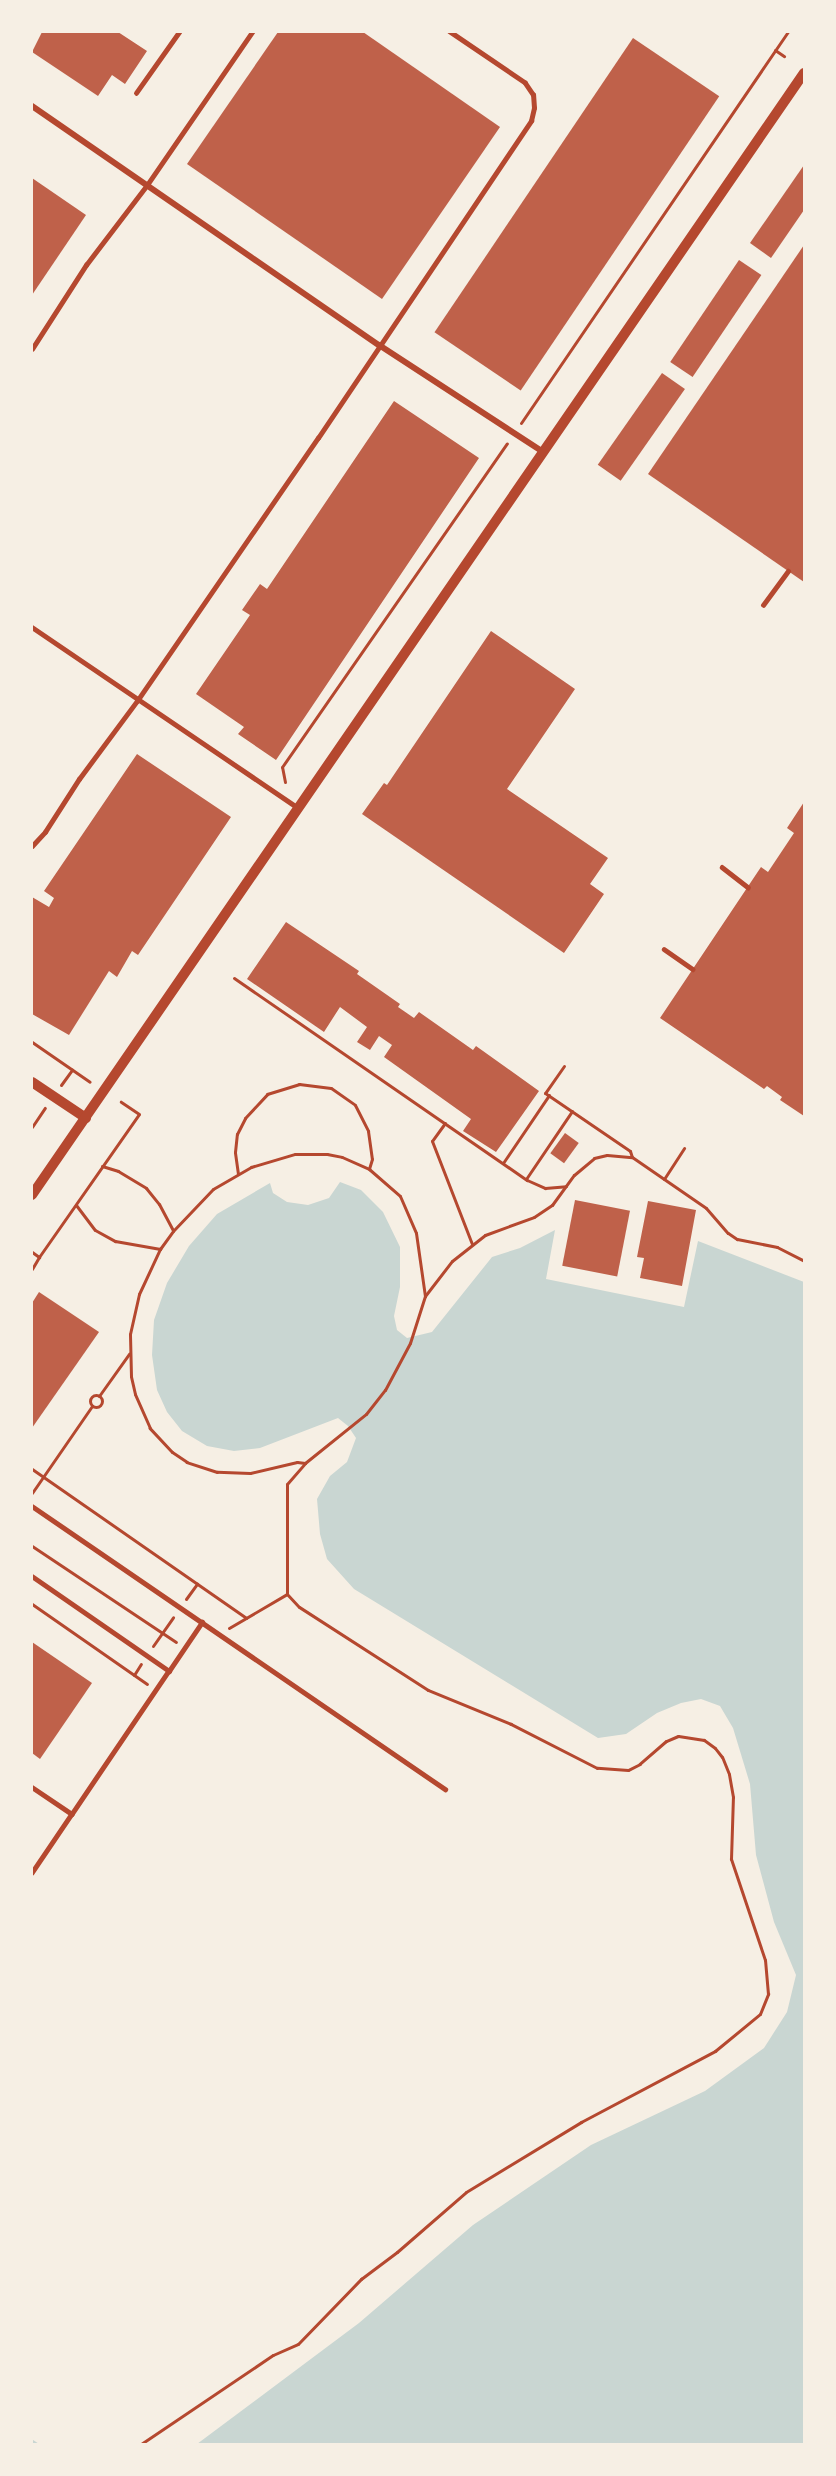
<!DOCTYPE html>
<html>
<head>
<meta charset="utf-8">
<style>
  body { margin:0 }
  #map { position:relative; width:836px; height:2476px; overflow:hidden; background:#f6efe4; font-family:Mulish,sans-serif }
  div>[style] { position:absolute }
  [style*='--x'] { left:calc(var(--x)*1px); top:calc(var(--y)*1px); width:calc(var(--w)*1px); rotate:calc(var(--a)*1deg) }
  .water>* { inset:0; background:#c9d6d2 }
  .stream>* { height:5px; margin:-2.5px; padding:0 2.5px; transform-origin:2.5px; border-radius:2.5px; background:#c9d6d2 }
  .building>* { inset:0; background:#bf614a; transform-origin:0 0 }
  .path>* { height:3px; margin:-1.5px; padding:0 1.5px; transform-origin:1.5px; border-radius:1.5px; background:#b5482f }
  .path>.ring { margin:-1.5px; padding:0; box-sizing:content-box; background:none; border:3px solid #b5482f; border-radius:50% }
  .service>* { height:4.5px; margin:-2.25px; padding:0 2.25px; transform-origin:2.25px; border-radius:2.25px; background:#b5482f }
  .minor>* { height:6px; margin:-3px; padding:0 3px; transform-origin:3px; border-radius:3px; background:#b5482f }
  .tertiary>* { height:10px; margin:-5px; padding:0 5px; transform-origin:5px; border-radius:5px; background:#b5482f }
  span { translate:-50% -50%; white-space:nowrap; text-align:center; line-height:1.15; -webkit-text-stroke:5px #f6efe4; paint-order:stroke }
  .frame { position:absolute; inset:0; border:33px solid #f6efe4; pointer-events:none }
</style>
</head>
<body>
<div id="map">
  <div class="water">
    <i style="clip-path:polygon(340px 1182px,361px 1190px,383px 1212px,400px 1247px,400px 1287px,394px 1316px,397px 1330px,407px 1338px,432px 1332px,492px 1257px,520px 1248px,555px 1230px,546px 1279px,684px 1307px,698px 1241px,804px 1282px,804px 2444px,197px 2444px,359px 2323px,473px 2225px,591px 2145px,705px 2091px,764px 2048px,787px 2012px,796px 1975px,774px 1922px,756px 1855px,750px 1784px,733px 1728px,720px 1706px,701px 1699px,681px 1703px,657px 1713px,626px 1734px,598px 1738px,354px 1589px,327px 1559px,320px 1534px,317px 1499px,330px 1476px,347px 1462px,356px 1438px,348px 1426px,338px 1418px,260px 1448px,234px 1451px,207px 1446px,182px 1431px,167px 1412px,157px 1390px,152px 1355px,154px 1320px,167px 1283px,189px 1246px,217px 1214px,270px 1183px,273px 1193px,287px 1202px,308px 1205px,329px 1198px)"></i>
  </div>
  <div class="stream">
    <i style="--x:32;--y:2442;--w:4;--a:34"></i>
  </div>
  <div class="building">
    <i style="clip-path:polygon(42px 32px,118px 32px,147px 51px,125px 84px,112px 75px,98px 96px,32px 52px)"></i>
    <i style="clip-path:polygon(278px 32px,363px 32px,500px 127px,382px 299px,187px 164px)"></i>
    <i style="left:633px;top:38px;width:104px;height:355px;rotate:34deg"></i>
    <i style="clip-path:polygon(804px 165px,804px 210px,771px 258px,750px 243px)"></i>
    <i style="clip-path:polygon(32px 178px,86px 215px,32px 295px)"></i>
    <i style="clip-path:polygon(804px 245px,804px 582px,648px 474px)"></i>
    <i style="left:739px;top:260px;width:27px;height:123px;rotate:34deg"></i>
    <i style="left:662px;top:373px;width:28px;height:112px;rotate:35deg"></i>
    <i style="clip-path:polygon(394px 401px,479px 458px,276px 760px,238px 734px,244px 727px,196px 694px,250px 615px,242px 610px,260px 584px,267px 589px)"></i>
    <i style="clip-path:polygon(491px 631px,575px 689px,507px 789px,608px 858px,590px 884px,604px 894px,564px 953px,362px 814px,384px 783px,387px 785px)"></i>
    <i style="clip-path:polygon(137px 754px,231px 817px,138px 955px,132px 951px,117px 977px,109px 971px,69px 1035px,32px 1014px,32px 897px,49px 907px,54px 898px,44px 891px)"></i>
    <i style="clip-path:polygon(804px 802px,804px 1116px,780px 1100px,782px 1097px,767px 1086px,764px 1089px,660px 1018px,761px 867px,768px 872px,794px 833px,787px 828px)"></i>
    <i style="clip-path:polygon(286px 922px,359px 971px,357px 974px,400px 1004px,398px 1007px,414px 1018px,419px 1012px,473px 1050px,476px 1046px,539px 1091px,496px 1152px,463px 1131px,471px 1119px,384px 1057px,392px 1045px,379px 1036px,370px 1050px,357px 1042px,367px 1027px,340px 1007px,324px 1032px,247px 979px)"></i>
    <i style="left:565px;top:1133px;width:17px;height:25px;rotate:36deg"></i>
    <i style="left:575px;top:1200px;width:56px;height:67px;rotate:11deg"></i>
    <i style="clip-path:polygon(648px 1201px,696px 1210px,682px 1286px,640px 1278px,644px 1258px,637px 1257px)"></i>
    <i style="clip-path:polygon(39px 1292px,99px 1332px,32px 1428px,32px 1303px)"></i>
    <i style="clip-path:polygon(32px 1642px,92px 1683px,40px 1759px,32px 1753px)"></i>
  </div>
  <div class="path">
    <i style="--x:775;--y:50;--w:11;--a:34"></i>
    <i style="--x:521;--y:423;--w:473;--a:-55.7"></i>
    <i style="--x:285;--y:782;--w:15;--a:-101"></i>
    <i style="--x:282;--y:767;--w:394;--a:-55.2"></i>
    <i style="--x:234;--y:978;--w:356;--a:34.6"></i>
    <i style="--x:527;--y:1180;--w:20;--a:24"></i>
    <i style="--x:545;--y:1188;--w:21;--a:-5"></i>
    <i style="--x:32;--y:1042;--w:70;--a:34.6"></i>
    <i style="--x:564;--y:1066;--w:33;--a:125"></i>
    <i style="--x:545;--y:1093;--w:103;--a:34.3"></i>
    <i style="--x:630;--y:1151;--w:6;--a:72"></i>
    <i style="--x:61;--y:1085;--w:19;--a:-54"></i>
    <i style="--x:445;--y:1123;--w:22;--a:126"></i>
    <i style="--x:432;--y:1141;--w:110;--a:68.8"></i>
    <i style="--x:32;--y:1127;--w:23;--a:-56"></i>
    <i style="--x:503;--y:1163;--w:82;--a:-55.9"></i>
    <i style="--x:102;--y:1166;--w:17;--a:17"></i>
    <i style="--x:118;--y:1171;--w:33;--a:31"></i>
    <i style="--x:146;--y:1188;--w:21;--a:51"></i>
    <i style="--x:159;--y:1204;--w:30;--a:62"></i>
    <i style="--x:238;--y:1174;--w:22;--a:-98"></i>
    <i style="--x:235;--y:1152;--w:18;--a:-84"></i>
    <i style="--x:237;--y:1134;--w:18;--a:-63"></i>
    <i style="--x:245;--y:1118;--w:33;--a:-47"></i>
    <i style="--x:267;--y:1094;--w:34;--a:-17"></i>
    <i style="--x:299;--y:1084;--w:32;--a:7"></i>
    <i style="--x:331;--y:1088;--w:29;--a:35"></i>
    <i style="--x:355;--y:1105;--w:29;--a:63"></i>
    <i style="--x:368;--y:1131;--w:28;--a:82"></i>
    <i style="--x:372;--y:1159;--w:10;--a:107"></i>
    <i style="--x:526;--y:1179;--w:82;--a:-55.9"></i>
    <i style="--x:664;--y:1179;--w:37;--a:-57"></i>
    <i style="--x:76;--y:1205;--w:31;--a:53"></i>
    <i style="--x:95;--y:1230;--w:23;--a:29"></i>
    <i style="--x:115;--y:1241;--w:46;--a:10.1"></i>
    <i style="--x:32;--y:1252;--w:9;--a:36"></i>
    <i style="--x:39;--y:1257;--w:174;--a:-55"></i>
    <i style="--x:139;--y:1114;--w:22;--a:-146"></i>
    <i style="--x:32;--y:1269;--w:14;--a:-60"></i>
    <i class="ring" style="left:90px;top:1395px;width:9px;height:9px"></i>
    <i style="--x:99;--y:1396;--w:52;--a:-54.5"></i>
    <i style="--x:305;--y:1463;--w:8;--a:-173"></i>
    <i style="--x:297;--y:1462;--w:48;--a:166.8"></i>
    <i style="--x:250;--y:1473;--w:33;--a:-178"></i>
    <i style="--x:217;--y:1472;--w:32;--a:-162"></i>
    <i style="--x:187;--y:1462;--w:18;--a:-146"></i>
    <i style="--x:172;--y:1452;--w:33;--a:-133"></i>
    <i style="--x:150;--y:1428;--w:37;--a:-114"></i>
    <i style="--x:135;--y:1394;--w:18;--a:-103"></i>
    <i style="--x:131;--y:1376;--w:42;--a:-91.4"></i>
    <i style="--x:130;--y:1334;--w:41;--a:-77.3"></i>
    <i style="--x:139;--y:1294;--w:50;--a:-65"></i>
    <i style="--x:160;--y:1249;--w:22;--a:-54"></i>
    <i style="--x:173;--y:1231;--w:58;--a:-46.4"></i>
    <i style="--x:213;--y:1189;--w:44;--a:-30.1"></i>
    <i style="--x:251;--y:1167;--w:46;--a:-16.5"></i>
    <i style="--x:295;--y:1154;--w:32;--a:0"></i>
    <i style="--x:327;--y:1154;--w:15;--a:11"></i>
    <i style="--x:342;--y:1157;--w:30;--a:24"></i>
    <i style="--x:369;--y:1169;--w:41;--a:41.1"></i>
    <i style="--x:400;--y:1196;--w:40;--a:66.6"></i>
    <i style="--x:416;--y:1233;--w:64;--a:81.9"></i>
    <i style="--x:32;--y:1469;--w:261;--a:34.8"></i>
    <i style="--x:32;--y:1493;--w:106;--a:-55.4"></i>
    <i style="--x:32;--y:1546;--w:173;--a:33.7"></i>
    <i style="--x:186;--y:1599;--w:19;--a:-54"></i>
    <i style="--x:32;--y:1604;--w:140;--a:34.8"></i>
    <i style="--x:229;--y:1628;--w:67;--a:-30.4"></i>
    <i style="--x:153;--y:1646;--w:35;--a:-55"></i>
    <i style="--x:134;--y:1675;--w:13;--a:-58"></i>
    <i style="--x:141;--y:2444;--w:159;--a:-34"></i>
    <i style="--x:273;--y:2355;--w:27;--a:-24"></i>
    <i style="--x:298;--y:2344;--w:91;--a:-45.9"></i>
    <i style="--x:361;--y:2279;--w:45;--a:-36.9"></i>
    <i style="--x:397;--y:2252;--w:91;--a:-41"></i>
    <i style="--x:466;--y:2192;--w:135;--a:-31.3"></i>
    <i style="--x:581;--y:2122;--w:152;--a:-27.9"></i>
    <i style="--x:715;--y:2051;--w:58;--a:-39.4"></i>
    <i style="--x:760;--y:2014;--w:22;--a:-68"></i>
    <i style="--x:768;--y:1994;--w:34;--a:-95"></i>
    <i style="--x:765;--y:1960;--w:107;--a:-108.6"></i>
    <i style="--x:731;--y:1859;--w:62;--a:-88.2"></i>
    <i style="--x:733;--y:1797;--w:23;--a:-100"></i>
    <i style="--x:729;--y:1774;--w:18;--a:-112"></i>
    <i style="--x:722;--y:1757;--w:11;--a:-128"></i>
    <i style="--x:715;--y:1748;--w:14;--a:-144"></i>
    <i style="--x:704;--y:1740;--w:26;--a:-171"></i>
    <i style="--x:678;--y:1736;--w:13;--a:157"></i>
    <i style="--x:666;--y:1741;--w:35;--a:139"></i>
    <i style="--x:640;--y:1764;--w:13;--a:153"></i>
    <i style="--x:628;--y:1770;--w:31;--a:-176"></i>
    <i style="--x:597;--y:1768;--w:97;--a:-152.9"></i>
    <i style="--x:511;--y:1724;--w:90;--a:-157.7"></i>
    <i style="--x:428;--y:1690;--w:153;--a:-147.2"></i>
    <i style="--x:299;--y:1607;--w:18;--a:-133"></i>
    <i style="--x:287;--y:1594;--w:110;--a:-90"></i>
    <i style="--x:287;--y:1484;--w:28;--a:-49"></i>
    <i style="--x:305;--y:1463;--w:78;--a:-38.8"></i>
    <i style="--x:366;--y:1414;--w:31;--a:-52"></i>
    <i style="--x:385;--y:1390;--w:53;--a:-62"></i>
    <i style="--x:410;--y:1343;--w:49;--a:-72.3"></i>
    <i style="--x:425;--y:1296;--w:44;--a:-52.4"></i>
    <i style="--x:452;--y:1261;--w:42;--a:-38.2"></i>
    <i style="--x:485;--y:1235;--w:52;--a:-20.2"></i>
    <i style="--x:534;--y:1217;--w:22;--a:-34"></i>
    <i style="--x:552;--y:1205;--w:37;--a:-54"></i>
    <i style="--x:574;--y:1175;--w:26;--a:-40"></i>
    <i style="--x:594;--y:1158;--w:13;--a:-13"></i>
    <i style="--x:607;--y:1155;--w:25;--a:5"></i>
    <i style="--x:632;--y:1157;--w:90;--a:34.6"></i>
    <i style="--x:706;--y:1208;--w:33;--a:49"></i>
    <i style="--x:728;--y:1233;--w:11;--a:34"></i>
    <i style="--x:737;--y:1239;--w:41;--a:11.3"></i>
    <i style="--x:777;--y:1247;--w:30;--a:27"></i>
  </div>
  <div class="service">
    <i style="--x:136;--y:93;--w:75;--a:-54.8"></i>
    <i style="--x:32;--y:349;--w:100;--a:-57.3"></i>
    <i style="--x:86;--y:265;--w:101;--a:-52.7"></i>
    <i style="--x:147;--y:185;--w:186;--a:-55.5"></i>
    <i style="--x:763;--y:605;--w:42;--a:-53.7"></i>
    <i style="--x:32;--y:627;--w:320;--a:34.2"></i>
    <i style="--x:32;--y:846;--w:19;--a:-47"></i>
    <i style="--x:45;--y:832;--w:63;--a:-57.3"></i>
    <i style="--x:79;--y:779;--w:97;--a:-53.4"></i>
    <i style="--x:137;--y:701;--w:319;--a:-55.5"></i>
    <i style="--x:318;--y:438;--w:382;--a:-56.1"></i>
    <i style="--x:531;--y:121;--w:13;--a:-77"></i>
    <i style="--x:534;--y:108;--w:13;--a:-94"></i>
    <i style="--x:533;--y:95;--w:14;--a:-124"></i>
    <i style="--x:525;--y:83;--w:91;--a:-145.8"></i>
    <i style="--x:722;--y:867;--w:33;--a:38"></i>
    <i style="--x:664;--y:949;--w:35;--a:35"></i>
    <i style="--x:32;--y:1506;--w:501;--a:34.42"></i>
    <i style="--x:32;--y:1576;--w:167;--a:34.7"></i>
    <i style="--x:169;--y:1671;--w:173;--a:124.1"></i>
    <i style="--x:169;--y:1671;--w:59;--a:-56"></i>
    <i style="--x:32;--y:1787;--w:48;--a:34"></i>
    <i style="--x:72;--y:1814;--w:71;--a:124.1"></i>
  </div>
  <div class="minor">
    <i style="--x:32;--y:106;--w:421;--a:34.6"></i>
    <i style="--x:379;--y:345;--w:196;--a:33.1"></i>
  </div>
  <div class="tertiary">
    <i style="--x:32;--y:1082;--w:65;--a:33.7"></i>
    <i style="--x:32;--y:1195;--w:1362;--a:-55.47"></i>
  </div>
  <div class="frame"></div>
</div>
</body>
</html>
